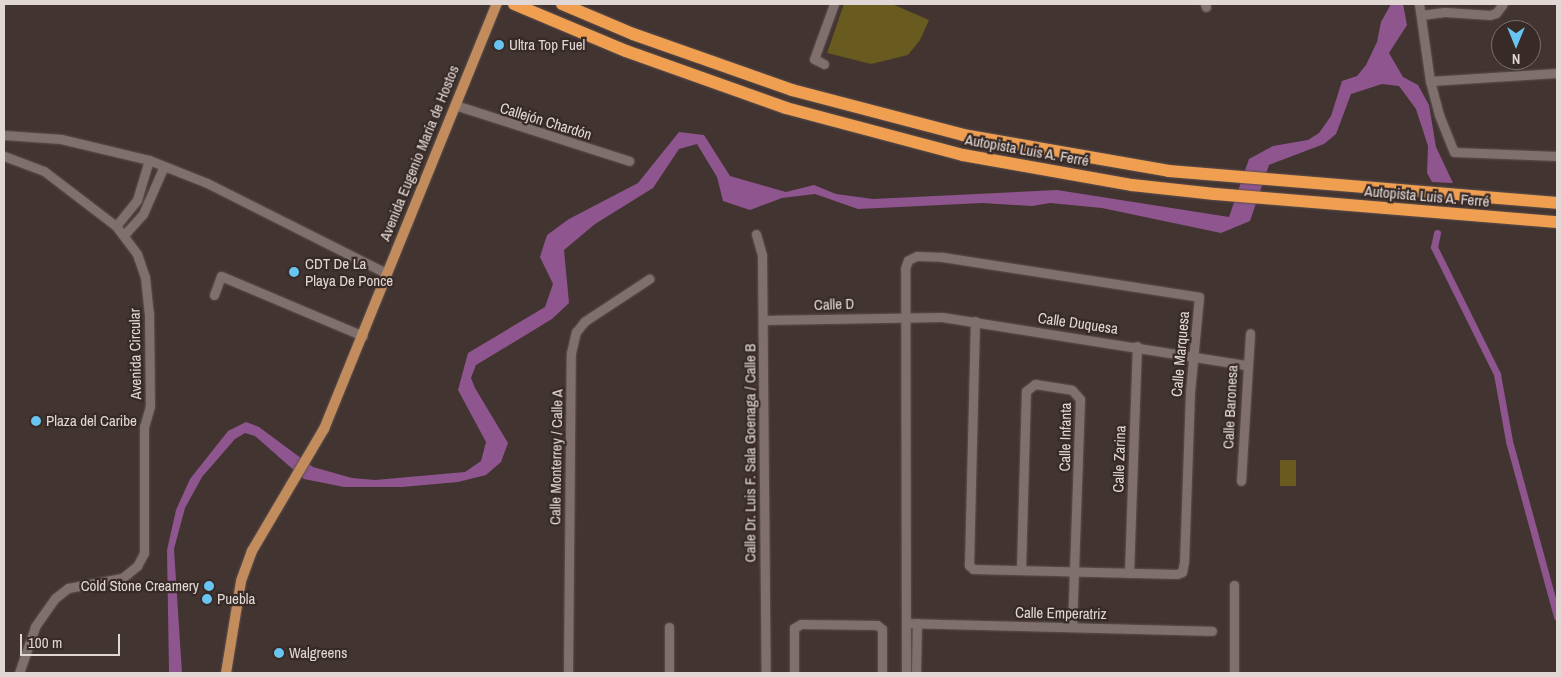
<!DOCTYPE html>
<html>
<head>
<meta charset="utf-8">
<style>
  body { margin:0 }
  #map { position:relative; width:1561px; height:677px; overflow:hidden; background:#423431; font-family:"Archivo Narrow",sans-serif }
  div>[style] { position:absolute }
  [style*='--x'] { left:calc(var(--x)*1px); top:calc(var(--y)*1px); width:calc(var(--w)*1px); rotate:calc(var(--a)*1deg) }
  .green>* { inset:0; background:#695a1f; transform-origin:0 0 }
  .water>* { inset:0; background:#8f558f }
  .canal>* { height:7px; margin:-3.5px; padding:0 3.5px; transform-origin:3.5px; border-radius:3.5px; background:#8f558f }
  .roads { filter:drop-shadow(0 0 1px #5c504e) drop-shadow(0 0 1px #5c504e) }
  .minor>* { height:9px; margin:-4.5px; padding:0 4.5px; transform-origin:4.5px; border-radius:4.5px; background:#80706d }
  .major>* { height:10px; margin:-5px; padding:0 5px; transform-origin:5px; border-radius:5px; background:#c38c5c }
  .highway>* { height:12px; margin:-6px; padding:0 6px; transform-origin:6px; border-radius:6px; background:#f09f51 }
  .dots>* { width:14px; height:14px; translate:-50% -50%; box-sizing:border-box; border:2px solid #372a27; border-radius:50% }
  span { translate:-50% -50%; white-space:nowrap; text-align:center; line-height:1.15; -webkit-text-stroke:4.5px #372a27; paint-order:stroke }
  .poi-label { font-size:15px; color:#e1d8d6 }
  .left { translate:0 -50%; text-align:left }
  .right { translate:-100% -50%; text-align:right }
  .street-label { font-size:15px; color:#e1d8d6 }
  .frame { position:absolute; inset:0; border:5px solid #e1d8d6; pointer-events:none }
  .north { position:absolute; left:1491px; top:20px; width:50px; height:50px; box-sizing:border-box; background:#372a27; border:1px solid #7b706d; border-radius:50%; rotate:180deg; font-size:14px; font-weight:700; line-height:20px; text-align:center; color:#e1d8d6 }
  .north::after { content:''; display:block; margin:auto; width:18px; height:22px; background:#68c4f0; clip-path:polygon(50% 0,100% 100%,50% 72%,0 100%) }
  .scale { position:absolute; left:20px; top:634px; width:100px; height:22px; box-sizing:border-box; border:2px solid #e1d8d6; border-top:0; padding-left:6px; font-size:15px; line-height:18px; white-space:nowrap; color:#e1d8d6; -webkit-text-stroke:4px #372a27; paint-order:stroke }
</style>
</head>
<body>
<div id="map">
  <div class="green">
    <i style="clip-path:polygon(844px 4px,892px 4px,929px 20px,920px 40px,908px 55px,871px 64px,827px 53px)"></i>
    <i style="left:1280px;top:460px;width:16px;height:26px"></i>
  </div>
  <div class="water">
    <i style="clip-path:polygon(1391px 4px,1403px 4px,1407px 25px,1389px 53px,1403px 77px,1418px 85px,1429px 105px,1436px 147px,1453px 183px,1432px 182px,1427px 173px,1428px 146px,1416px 109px,1399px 86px,1382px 84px,1351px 94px,1336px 134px,1324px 144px,1269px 165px,1250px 221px,1221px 233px,1102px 208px,1050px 203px,1032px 206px,982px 203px,858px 209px,815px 194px,782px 198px,750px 210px,723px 201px,717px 177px,697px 144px,679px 149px,653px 188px,595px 224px,564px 250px,569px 303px,552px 319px,476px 365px,471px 378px,475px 388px,508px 443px,501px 462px,486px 475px,458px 482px,402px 487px,344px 487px,304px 479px,255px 436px,245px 433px,235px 439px,202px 477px,185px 508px,174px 549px,182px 673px,169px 673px,167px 550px,176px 510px,190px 479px,228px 431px,246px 422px,259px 427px,313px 467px,352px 478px,375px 480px,465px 472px,481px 461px,486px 442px,458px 390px,468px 353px,545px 307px,553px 284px,540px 257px,547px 235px,569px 219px,638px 183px,679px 132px,704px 135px,730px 176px,786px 192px,814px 185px,836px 194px,873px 199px,1057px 190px,1229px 217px,1249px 159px,1273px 146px,1308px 140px,1319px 133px,1331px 116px,1342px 81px,1357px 76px,1366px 65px,1377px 42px,1381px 22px)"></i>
  </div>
  <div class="canal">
    <i style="--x:1437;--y:233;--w:14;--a:102"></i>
    <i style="--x:1434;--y:247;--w:142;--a:63.6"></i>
    <i style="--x:1497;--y:374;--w:68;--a:79.8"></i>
    <i style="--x:1509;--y:441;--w:182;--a:74.7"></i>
  </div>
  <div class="roads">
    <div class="minor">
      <i style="--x:1205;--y:4;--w:3;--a:72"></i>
      <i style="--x:1419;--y:4;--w:78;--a:81.9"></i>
      <i style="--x:1430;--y:81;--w:35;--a:75"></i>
      <i style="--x:1439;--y:115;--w:40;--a:68"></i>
      <i style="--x:1454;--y:152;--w:103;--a:2.2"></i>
      <i style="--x:1421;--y:15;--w:24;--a:-7"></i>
      <i style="--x:1445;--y:12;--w:45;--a:3.8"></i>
      <i style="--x:1490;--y:15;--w:6;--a:-18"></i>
      <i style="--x:1496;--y:13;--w:11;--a:-52"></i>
      <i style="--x:824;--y:64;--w:11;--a:-153"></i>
      <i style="--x:814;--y:59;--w:59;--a:-70"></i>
      <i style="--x:1430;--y:81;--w:127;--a:-3.6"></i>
      <i style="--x:455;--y:105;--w:183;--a:17.8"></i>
      <i style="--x:4;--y:135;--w:57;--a:4"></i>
      <i style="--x:61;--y:139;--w:90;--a:13.4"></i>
      <i style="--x:149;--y:160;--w:62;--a:21.6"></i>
      <i style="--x:207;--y:183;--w:200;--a:26.7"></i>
      <i style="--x:4;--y:156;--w:43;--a:20.6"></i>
      <i style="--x:44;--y:171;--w:91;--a:37.4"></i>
      <i style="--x:116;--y:226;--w:35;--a:53"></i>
      <i style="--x:137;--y:254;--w:24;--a:71"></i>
      <i style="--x:145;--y:277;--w:36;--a:84"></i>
      <i style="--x:149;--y:313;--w:93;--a:89.4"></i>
      <i style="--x:150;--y:406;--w:22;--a:106"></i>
      <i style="--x:144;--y:427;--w:126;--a:90"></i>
      <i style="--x:144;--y:553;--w:15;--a:118"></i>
      <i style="--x:137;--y:566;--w:19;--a:141"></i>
      <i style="--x:122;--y:578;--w:55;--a:169.5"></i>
      <i style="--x:68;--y:588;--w:16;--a:142"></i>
      <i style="--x:55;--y:598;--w:35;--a:125"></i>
      <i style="--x:35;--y:627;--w:49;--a:109.2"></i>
      <i style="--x:116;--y:226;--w:33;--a:-51"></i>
      <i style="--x:137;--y:200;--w:42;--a:-73.3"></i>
      <i style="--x:756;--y:234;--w:22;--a:74"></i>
      <i style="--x:762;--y:255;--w:418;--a:89.5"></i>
      <i style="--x:124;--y:235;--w:28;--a:-48"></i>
      <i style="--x:143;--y:214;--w:52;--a:-66.4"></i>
      <i style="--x:214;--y:295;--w:20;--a:-70"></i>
      <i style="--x:221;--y:276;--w:154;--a:22.9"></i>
      <i style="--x:763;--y:320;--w:179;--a:-1"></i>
      <i style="--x:942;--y:317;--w:307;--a:9"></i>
      <i style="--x:1241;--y:481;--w:148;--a:-86.5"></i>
      <i style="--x:1021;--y:569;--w:178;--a:-88.4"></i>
      <i style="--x:1026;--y:391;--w:11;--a:-38"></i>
      <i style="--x:1035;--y:384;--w:37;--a:9"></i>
      <i style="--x:1072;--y:390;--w:12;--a:48"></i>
      <i style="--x:1080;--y:399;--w:228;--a:92"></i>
      <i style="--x:1129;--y:573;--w:227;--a:-88"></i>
      <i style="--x:1234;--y:585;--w:88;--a:90"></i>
      <i style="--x:908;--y:623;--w:304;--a:1.5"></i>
      <i style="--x:568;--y:673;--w:320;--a:-89.5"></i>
      <i style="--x:571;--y:353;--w:22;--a:-77"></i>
      <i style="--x:576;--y:332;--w:14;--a:-51"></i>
      <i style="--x:585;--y:321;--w:77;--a:-33.3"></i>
      <i style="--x:669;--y:673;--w:46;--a:-90"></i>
      <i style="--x:794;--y:673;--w:45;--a:-90"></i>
      <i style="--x:794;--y:628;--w:8;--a:-30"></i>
      <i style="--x:801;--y:624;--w:76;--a:0.8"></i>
      <i style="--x:877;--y:625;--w:6;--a:39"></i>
      <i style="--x:882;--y:629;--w:44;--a:90"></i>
      <i style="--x:906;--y:673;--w:404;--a:-90.1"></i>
      <i style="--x:905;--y:269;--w:9;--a:-72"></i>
      <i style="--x:908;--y:260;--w:10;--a:-24"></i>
      <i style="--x:917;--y:256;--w:25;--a:2"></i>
      <i style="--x:942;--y:257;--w:260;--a:8.8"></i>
      <i style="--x:1199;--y:297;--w:95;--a:95.4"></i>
      <i style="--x:1190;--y:392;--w:170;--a:92"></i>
      <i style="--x:1184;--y:562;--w:10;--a:101"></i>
      <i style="--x:1182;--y:572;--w:5;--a:158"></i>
      <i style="--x:1177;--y:574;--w:204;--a:-178.6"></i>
      <i style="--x:973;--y:569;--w:6;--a:-135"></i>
      <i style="--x:969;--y:565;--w:244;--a:-88.6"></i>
      <i style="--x:916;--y:673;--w:50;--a:-88.9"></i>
    </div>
    <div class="major">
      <i style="--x:226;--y:673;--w:93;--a:-80.7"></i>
      <i style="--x:241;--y:581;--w:32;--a:-70"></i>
      <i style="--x:252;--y:551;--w:142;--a:-59.5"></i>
      <i style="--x:324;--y:429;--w:459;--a:-67.9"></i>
    </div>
    <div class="highway">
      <i style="--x:514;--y:4;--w:121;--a:22.8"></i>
      <i style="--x:626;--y:51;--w:170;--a:19.6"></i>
      <i style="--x:786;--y:108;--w:183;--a:14.9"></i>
      <i style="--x:963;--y:155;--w:172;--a:10.1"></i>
      <i style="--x:1132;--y:185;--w:83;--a:6.2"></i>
      <i style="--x:1215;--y:194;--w:343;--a:4.7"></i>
      <i style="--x:562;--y:4;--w:77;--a:22.9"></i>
      <i style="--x:633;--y:34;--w:169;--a:19.4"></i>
      <i style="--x:792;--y:90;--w:177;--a:14.7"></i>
      <i style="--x:963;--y:135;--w:209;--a:9.9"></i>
      <i style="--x:1169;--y:171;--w:389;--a:4.7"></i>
    </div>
  </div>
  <div class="dots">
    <i style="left:499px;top:45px;background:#68c4f0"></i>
    <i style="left:294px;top:272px;background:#68c4f0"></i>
    <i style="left:36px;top:421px;background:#68c4f0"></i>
    <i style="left:209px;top:586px;background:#68c4f0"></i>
    <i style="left:207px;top:599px;background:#68c4f0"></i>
    <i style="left:279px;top:653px;background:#68c4f0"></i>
  </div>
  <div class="poi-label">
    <span class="left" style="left:509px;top:45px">Ultra Top Fuel</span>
    <span class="left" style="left:305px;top:272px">CDT De La<br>Playa De Ponce</span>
    <span class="left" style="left:46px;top:421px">Plaza del Caribe</span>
    <span class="right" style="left:199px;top:586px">Cold Stone Creamery</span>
    <span class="left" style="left:217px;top:599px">Puebla</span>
    <span class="left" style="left:289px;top:653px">Walgreens</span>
  </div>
  <div class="street-label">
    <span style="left:546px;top:121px;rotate:17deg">Callejón Chardón</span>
    <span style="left:1027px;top:150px;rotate:10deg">Autopista Luis A. Ferré</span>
    <span style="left:419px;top:153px;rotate:-68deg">Avenida Eugenio María de Hostos</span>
    <span style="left:1427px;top:196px;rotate:5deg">Autopista Luis A. Ferré</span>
    <span style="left:834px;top:304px;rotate:-2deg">Calle D</span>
    <span style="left:1078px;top:323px;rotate:8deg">Calle Duquesa</span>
    <span style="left:135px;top:354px;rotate:-91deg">Avenida Circular</span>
    <span style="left:1180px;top:354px;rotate:-85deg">Calle Marquesa</span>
    <span style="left:1230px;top:407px;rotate:-87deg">Calle Baronesa</span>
    <span style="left:1065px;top:437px;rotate:-89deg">Calle Infanta</span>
    <span style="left:750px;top:453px;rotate:-90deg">Calle Dr. Luis F. Sala Goenaga / Calle B</span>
    <span style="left:556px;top:457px;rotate:-89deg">Calle Monterrey / Calle A</span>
    <span style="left:1119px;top:459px;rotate:-88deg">Calle Zarina</span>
    <span style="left:1061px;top:613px;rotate:1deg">Calle Emperatriz</span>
  </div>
  <div class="frame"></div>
  <div class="north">N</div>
  <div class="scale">100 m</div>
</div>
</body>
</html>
